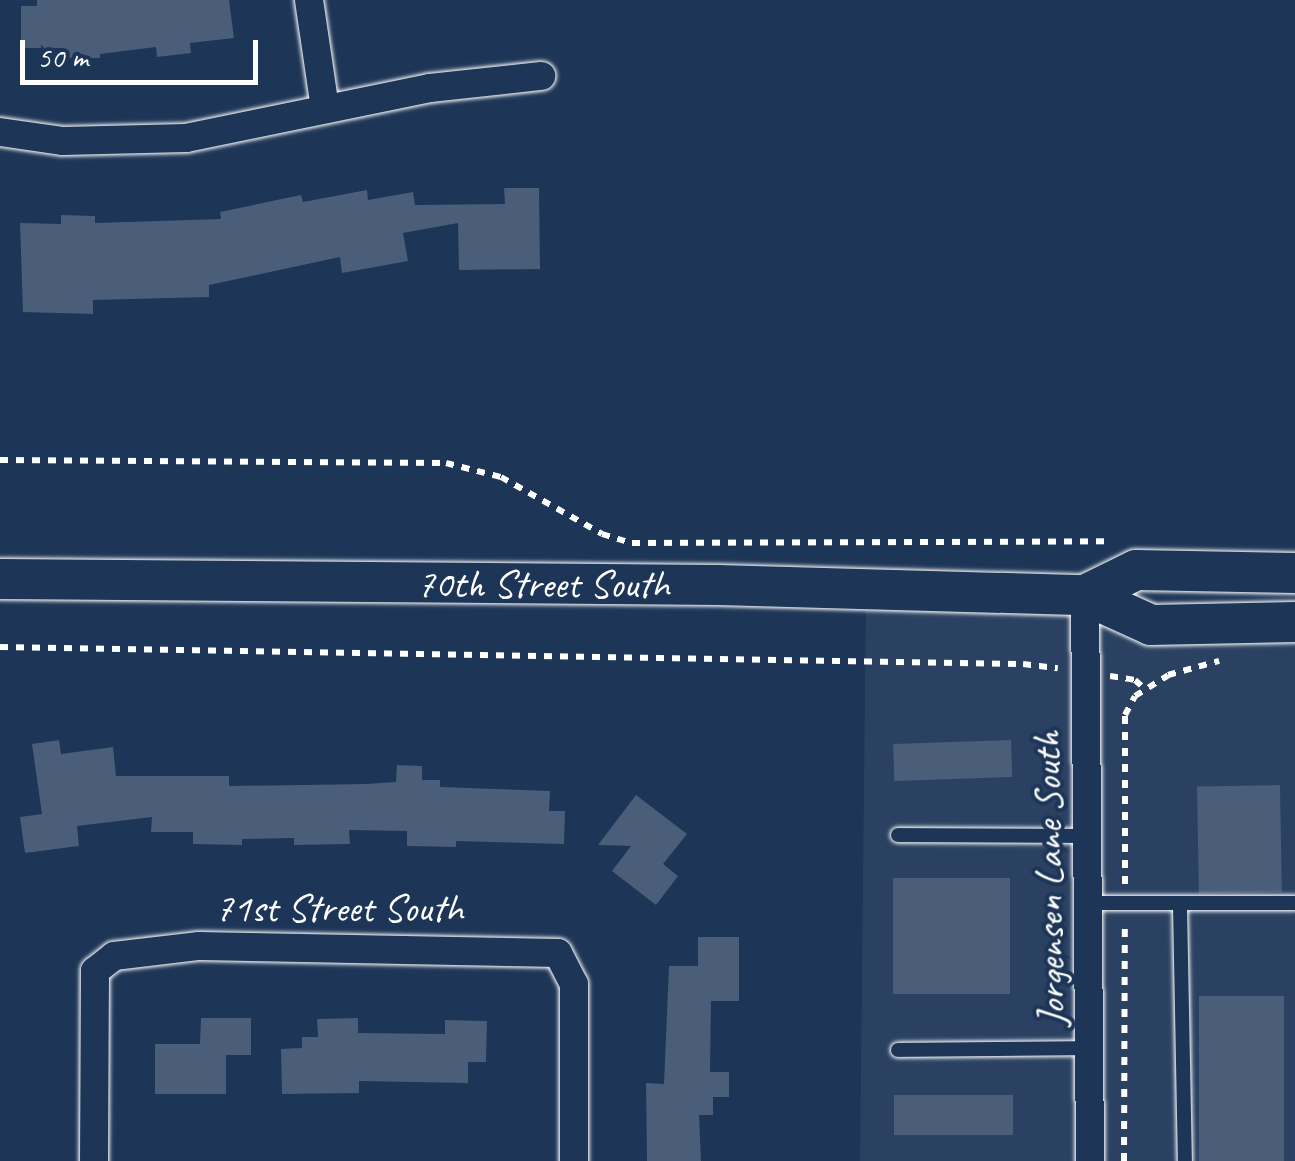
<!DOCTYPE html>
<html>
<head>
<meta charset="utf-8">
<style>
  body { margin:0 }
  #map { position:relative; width:1295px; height:1161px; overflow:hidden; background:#1d3557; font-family:Caveat,sans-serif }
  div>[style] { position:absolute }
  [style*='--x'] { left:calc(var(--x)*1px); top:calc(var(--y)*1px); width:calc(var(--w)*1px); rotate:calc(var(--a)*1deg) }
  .built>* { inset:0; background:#2a4161 }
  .building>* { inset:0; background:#4a5d79; transform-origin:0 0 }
  .path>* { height:6px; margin-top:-3px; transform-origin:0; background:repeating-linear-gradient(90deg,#fff 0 8px,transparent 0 16px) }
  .roads { filter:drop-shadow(0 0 2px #fff) drop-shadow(0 0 2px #fff) }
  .service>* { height:14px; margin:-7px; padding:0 7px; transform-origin:7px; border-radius:7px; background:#1d3557 }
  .minor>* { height:28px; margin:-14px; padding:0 14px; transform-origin:14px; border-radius:14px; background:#1d3557 }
  .secondary>* { height:40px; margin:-20px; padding:0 20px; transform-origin:20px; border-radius:20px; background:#1d3557 }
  span { translate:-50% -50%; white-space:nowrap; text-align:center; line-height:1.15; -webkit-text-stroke:8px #1d3557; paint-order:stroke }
  .street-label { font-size:40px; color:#fff }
  .scale { position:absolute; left:20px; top:40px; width:238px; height:45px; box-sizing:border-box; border:5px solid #fff; border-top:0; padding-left:12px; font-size:30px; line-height:35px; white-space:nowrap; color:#fff; -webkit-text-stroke:8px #1d3557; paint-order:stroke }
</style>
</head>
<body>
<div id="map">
  <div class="built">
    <i style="clip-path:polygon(866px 592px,1085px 595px,1151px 625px,1295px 622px,1295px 1161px,860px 1161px)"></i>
  </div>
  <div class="building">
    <i style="clip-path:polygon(37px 0,229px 0,234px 38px,190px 43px,191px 53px,157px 57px,156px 47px,100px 54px,100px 58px,63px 58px,63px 48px,21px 48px,21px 6px,37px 6px)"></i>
    <i style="clip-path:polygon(504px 188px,539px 188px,540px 269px,459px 270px,458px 223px,403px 233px,408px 261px,342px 273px,340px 257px,209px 285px,209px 297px,93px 300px,93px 314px,23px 312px,20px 223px,61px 224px,61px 215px,95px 216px,95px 223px,221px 219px,220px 212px,301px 195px,303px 202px,367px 190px,368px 200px,413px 192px,415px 205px,505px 204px)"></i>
    <i style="clip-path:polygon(59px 740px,61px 754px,113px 747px,116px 776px,229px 776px,229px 786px,366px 784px,396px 782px,397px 765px,422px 766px,422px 780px,440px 780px,440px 787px,550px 791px,549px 811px,565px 811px,564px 844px,456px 841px,456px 847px,407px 846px,407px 831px,349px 830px,350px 844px,294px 845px,294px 838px,242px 839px,242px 845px,193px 844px,193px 832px,151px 832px,152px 817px,77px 826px,79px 846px,25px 853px,20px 817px,42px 814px,32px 744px)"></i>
    <i style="left:1011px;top:740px;width:37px;height:118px;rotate:88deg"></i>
    <i style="left:1280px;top:785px;width:107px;height:83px;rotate:89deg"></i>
    <i style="clip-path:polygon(636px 795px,687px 834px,663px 864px,678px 876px,656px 905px,612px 871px,631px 846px,598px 845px)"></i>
    <i style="left:1010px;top:878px;width:116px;height:117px;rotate:90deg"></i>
    <i style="clip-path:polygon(698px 937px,739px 937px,739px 1001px,711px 1001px,710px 1072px,729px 1072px,729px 1097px,713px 1097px,713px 1115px,699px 1115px,701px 1161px,647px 1161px,646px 1083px,664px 1084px,669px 966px,698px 966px)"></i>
    <i style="left:1284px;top:996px;width:165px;height:85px;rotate:90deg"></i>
    <i style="clip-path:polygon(201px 1018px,251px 1018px,251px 1055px,226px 1055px,226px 1094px,155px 1094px,155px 1044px,200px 1044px)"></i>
    <i style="clip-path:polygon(358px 1018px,358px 1033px,445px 1034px,445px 1020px,487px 1021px,486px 1062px,468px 1062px,468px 1083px,359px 1081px,359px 1093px,282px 1094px,281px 1049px,302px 1048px,302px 1037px,318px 1037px,317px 1019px)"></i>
    <i style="left:1013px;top:1095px;width:40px;height:119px;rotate:90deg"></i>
  </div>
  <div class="path">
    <i style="--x:0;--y:460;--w:446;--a:0.4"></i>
    <i style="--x:446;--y:463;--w:57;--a:14.3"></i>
    <i style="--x:501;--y:477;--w:116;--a:29.4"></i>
    <i style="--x:602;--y:534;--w:31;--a:17"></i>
    <i style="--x:632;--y:543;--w:478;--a:-0.2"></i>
    <i style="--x:0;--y:647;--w:1023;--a:0.95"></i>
    <i style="--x:1023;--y:664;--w:35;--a:7"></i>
    <i style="--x:1110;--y:676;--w:25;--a:9"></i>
    <i style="--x:1135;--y:680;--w:13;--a:42"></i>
    <i style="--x:1125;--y:884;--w:169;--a:-90"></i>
    <i style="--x:1125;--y:715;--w:21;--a:-62"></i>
    <i style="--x:1135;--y:696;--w:39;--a:-32"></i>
    <i style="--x:1168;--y:675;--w:53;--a:-15.4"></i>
    <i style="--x:1124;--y:1161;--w:239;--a:-89.8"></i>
  </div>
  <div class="roads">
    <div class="service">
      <i style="--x:898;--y:835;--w:189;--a:0.3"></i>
      <i style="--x:1091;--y:903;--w:204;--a:0"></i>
      <i style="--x:1180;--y:906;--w:255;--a:88.9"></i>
      <i style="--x:898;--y:1050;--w:193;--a:-0.6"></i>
    </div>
    <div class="minor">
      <i style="--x:309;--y:0;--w:110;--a:81.6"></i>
      <i style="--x:0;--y:132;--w:64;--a:8.1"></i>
      <i style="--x:63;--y:141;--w:123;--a:-1.4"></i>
      <i style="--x:186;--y:138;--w:249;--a:-11.6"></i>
      <i style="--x:430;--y:88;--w:112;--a:-6.2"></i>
      <i style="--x:1085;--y:595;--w:566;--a:89.49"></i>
      <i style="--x:94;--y:1161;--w:190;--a:-89.7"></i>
      <i style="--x:95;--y:971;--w:24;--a:-38"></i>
      <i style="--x:114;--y:956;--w:86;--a:-6.7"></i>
      <i style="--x:199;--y:946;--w:359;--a:1.1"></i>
      <i style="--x:558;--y:953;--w:35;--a:63"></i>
      <i style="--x:574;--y:984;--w:177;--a:90"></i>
    </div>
    <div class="secondary">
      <i style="--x:0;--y:579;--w:718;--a:0.48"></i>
      <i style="--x:718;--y:585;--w:367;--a:1.6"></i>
      <i style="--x:1085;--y:595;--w:72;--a:24.4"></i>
      <i style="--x:1151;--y:625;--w:144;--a:-1.2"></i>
      <i style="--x:1085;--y:595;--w:57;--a:-26.1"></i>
      <i style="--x:1136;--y:570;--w:159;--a:1.1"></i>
    </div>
  </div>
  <div class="street-label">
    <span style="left:543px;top:584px">70th Street South</span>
    <span style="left:1049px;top:879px;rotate:-91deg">Jorgensen Lane South</span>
    <span style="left:339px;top:908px">71st Street South</span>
  </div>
  <div class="scale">50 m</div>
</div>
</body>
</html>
